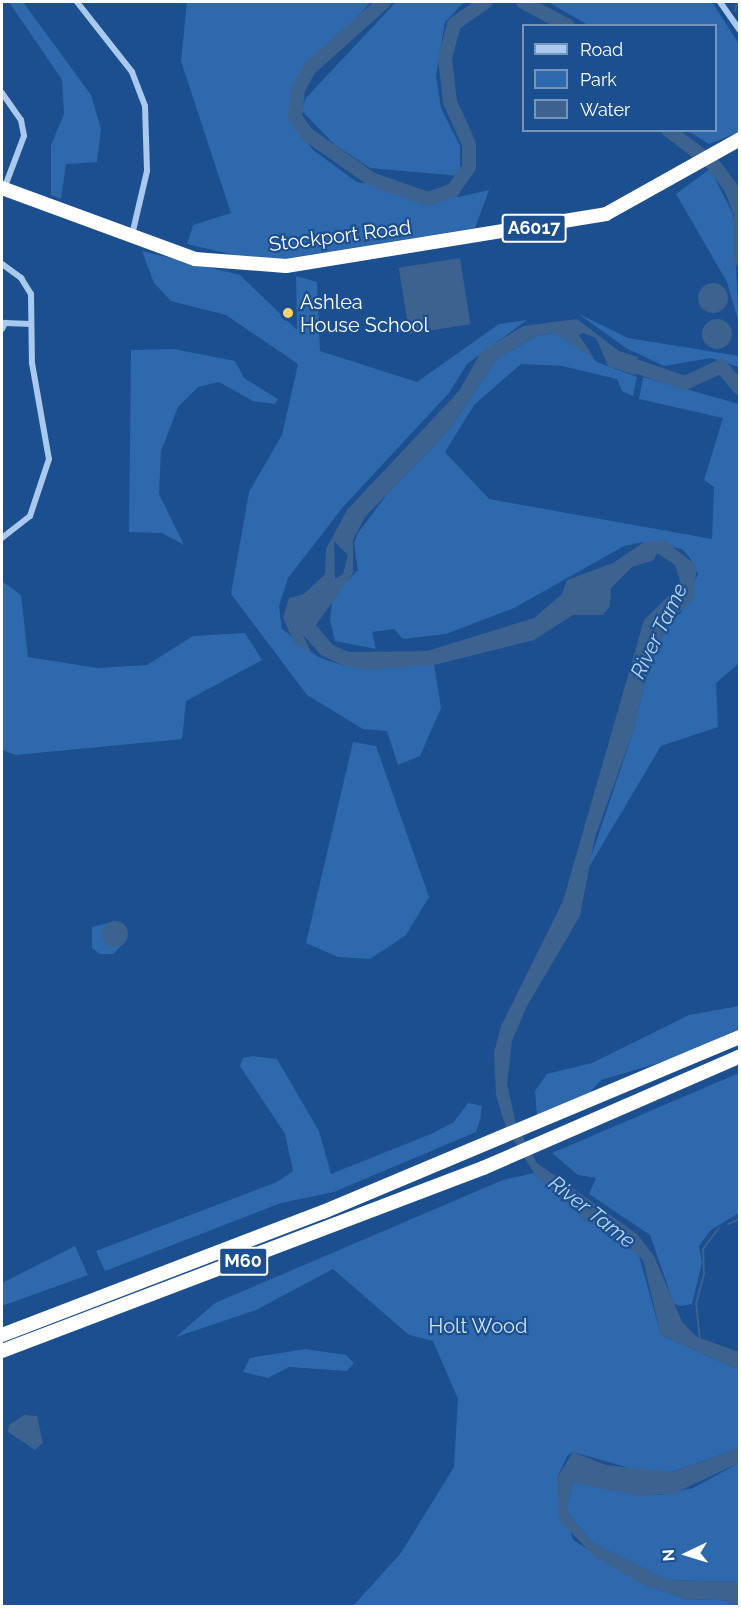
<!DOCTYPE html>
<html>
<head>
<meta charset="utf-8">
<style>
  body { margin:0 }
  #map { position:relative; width:741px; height:1608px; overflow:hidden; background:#1b4f8f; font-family:Raleway,sans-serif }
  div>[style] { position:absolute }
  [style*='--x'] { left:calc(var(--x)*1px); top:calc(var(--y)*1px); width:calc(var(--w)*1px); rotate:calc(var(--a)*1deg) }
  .green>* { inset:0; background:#2e69ad }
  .water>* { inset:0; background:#3c6290; transform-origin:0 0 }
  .round { border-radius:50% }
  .stream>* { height:2px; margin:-1px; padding:0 1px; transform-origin:1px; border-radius:1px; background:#3c6290 }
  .river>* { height:14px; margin:-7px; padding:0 7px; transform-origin:7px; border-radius:7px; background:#3c6290 }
  .street>* { height:6px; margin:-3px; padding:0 3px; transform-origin:3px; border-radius:3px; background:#a9c9ee }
  .highway>* { height:14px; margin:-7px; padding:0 7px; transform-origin:7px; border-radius:7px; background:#fff }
  .dots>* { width:16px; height:16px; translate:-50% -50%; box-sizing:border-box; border:3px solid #1b4f8f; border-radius:50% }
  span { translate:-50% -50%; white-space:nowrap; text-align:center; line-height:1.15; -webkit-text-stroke:4.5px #1b4f8f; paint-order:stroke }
  .shield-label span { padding:2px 4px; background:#1b4f8f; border:2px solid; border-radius:4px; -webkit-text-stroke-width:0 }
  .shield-label { font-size:18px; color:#fff; font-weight:700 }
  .street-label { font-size:20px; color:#fff }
  .poi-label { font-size:20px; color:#fff }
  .left { translate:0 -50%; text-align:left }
  .park-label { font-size:20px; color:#cfe3fa }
  .water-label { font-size:21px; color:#b5d3f5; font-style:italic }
  .frame { position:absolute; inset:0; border:3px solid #fff; pointer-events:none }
  .legend { position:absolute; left:522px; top:24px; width:195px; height:108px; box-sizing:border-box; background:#1b4f8f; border:2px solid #7695bc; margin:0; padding:8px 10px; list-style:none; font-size:18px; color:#fff }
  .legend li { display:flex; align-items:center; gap:12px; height:30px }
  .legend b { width:30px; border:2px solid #7695bc }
  .north { position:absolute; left:657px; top:1524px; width:60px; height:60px; -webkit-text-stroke:4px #1b4f8f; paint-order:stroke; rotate:266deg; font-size:16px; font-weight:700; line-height:24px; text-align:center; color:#fff }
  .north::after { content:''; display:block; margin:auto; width:21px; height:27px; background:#fff; clip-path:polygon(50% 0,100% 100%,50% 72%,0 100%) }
</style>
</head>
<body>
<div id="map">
  <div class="green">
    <i style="clip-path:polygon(9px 2px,23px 2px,91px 95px,101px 129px,97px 162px,66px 164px,61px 199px,51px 195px,51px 145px,64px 114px,62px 80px)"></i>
    <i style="clip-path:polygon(187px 2px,371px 2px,293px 86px,290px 117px,313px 150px,357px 182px,459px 197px,489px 190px,475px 228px,265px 262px,187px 244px,193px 225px,231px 213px,181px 61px)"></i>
    <i style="clip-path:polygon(396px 2px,464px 2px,445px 22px,436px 76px,441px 108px,460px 146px,460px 176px,370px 168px,335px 145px,302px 111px,305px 99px)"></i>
    <i style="clip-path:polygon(548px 2px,712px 2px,739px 44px,739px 132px,709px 144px,688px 131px,716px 130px,716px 26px,588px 25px)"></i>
    <i style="clip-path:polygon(710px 169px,733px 214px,739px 323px,727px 282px,676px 194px)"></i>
    <i style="clip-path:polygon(142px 251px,240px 275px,297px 330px,296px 276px,317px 282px,320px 351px,417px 382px,499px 324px,527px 320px,467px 364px,449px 393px,343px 507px,288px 578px,279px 606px,282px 629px,318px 657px,344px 666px,434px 665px,441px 708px,420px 756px,398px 765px,387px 731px,363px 729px,307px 695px,231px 594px,249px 492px,282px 435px,298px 364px,226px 315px,171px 301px,154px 283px)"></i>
    <i style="clip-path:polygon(577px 313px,628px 338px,739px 356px,739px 367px,711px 358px,664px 366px,626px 348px)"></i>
    <i style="clip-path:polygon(554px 333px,577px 343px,597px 362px,637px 377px,633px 396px,622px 391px,617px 379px,562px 366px,521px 364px,474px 405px,445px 452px,489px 499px,712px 539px,714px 487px,704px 480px,723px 418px,639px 399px,643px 377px,739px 404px,739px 655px,738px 664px,716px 683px,718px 727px,661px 746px,586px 872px,633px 732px,652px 656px,671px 619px,681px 613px,698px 574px,690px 558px,682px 549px,644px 542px,624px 546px,514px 608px,446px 634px,403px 639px,394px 629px,372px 632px,376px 649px,335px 641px,330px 620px,333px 595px,358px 570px,354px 543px,358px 533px,388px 493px,448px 431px,497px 359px,536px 336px)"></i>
    <i style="clip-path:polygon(174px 349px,235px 361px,244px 378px,278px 399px,275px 404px,253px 401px,219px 382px,198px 387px,178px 407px,161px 451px,159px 494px,184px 545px,162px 533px,129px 532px,131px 350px)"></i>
    <i style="clip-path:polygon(2px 581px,21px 595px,28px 657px,97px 668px,147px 665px,193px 636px,245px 633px,262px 660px,186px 701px,182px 739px,16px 755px,2px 750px)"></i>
    <i style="clip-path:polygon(353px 742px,376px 746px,429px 897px,406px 935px,370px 959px,338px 957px,306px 943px)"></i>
    <i style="clip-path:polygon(117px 921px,104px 928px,110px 945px,123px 944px,113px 954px,100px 954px,92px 948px,92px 927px)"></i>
    <i style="clip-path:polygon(739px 1006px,739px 1029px,672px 1059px,601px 1080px,587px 1096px,537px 1116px,535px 1091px,547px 1074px,592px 1063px,689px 1015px)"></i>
    <i style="clip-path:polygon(253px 1056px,277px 1059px,319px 1131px,331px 1174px,431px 1134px,454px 1122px,468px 1103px,482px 1106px,480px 1120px,476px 1132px,334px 1192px,281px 1203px,105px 1271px,96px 1251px,277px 1182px,293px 1171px,285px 1134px,240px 1066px,243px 1058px)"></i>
    <i style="clip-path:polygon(739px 1073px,739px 1213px,711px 1230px,699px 1246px,702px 1263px,692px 1304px,681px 1306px,674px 1304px,650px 1235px,589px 1194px,596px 1178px,578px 1175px,552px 1153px)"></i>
    <i style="clip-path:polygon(534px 1173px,587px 1222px,603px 1226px,638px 1252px,661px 1335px,739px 1370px,739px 1448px,672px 1472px,640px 1471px,573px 1452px,567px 1456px,557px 1478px,573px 1540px,645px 1585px,689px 1600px,718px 1599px,739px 1606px,353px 1606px,401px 1553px,454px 1467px,458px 1399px,433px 1341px,409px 1335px,333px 1269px,256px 1310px,176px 1337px,215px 1303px,503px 1180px)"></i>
    <i style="clip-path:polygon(75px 1246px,88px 1275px,2px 1306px,2px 1283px)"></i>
    <i style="clip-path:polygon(305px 1349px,346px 1355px,354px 1363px,347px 1371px,289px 1367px,268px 1378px,243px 1372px,250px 1358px)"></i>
    <i style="clip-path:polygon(739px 1463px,739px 1582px,667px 1580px,591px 1542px,566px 1510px,573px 1483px,659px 1495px,693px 1488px)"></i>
  </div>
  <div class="water">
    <i style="left:460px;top:258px;width:67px;height:62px;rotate:81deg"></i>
    <i class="round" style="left:698px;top:283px;width:30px;height:30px"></i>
    <i class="round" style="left:702px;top:319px;width:30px;height:30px"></i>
    <i style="clip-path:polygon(evenodd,577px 319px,619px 351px,638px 357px,635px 375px,608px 366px,596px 338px,583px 333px,579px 335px,594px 358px,554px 333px,536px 336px,497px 359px,448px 431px,365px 517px,353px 540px,353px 573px,316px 625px,333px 645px,349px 652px,427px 651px,534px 618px,562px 594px,567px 580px,613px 563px,644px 542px,665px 541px,697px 566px,693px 600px,671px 619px,652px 656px,633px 732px,595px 837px,580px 916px,527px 1006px,512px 1041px,507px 1084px,516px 1124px,537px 1163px,637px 1234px,654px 1256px,682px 1322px,697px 1337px,739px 1352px,739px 1370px,661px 1335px,643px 1260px,608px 1229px,587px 1222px,534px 1173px,506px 1128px,496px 1095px,494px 1053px,501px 1026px,563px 901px,644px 620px,681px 584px,675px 565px,657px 553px,654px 560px,632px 567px,611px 588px,610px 606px,603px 615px,573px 615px,534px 640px,434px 665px,368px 670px,344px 666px,321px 655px,303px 635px,312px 654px,295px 644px,283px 618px,289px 598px,304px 594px,325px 574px,326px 549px,347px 510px,459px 391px,481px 352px,523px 326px,577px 319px,334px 541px,348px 555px,343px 574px,335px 579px,334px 541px)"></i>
    <i class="round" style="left:102px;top:921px;width:26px;height:26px"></i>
    <i style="clip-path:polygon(24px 1415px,37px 1416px,43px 1443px,35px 1450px,8px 1432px,9px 1425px)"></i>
    <i style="clip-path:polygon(739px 1448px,739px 1463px,675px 1493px,640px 1496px,573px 1483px,566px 1510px,591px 1542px,667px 1580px,739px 1582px,739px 1606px,718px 1599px,689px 1600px,645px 1585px,595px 1557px,559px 1520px,557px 1478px,573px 1452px,606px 1465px,672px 1472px)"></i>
  </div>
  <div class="stream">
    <i style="--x:735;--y:11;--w:9;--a:-77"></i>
    <i style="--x:728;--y:1224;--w:13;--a:-23"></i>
    <i style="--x:700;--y:1340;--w:36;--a:-96"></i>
    <i style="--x:696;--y:1304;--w:30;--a:-75"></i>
    <i style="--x:704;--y:1275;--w:26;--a:-92"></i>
    <i style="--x:703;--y:1249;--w:26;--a:-53"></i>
  </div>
  <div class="river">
    <i style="--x:384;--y:2;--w:101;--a:138.2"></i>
    <i style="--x:309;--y:69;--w:24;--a:118"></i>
    <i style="--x:298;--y:90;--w:27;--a:96"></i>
    <i style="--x:295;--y:117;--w:21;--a:55"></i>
    <i style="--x:307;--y:134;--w:78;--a:35.1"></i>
    <i style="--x:371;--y:179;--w:60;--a:19.3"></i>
    <i style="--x:428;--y:199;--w:27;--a:-20"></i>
    <i style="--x:453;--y:190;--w:28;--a:-55"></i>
    <i style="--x:469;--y:167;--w:23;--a:-90"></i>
    <i style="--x:469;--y:144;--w:46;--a:-114.3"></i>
    <i style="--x:450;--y:102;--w:44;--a:-96.5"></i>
    <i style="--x:445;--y:58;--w:35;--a:-75"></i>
    <i style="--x:454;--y:24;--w:39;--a:-35"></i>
    <i style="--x:523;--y:2;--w:51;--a:28.1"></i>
    <i style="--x:668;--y:130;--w:56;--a:37.1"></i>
    <i style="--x:713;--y:164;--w:30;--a:53"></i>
    <i style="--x:731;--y:188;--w:25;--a:69"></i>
    <i style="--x:740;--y:219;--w:40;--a:90"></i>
    <i style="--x:621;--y:361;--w:68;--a:19"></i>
    <i style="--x:685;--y:383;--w:40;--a:-25"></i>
    <i style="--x:721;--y:366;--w:30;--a:50"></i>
  </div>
  <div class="street">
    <i style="--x:77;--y:2;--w:89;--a:51.8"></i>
    <i style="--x:132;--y:72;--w:36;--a:69"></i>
    <i style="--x:145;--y:106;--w:65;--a:88.2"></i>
    <i style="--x:147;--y:171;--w:66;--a:103.2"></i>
    <i style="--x:720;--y:2;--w:35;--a:55"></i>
    <i style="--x:2;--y:93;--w:33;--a:55"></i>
    <i style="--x:21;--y:120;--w:16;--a:79"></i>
    <i style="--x:24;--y:136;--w:57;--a:110.7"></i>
    <i style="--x:2;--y:264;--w:24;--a:36"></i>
    <i style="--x:21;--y:278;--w:19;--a:58"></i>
    <i style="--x:31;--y:294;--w:69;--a:89.2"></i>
    <i style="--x:32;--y:363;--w:97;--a:80"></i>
    <i style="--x:49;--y:459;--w:60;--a:108.4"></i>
    <i style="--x:30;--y:516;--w:36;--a:142"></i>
    <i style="--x:2;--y:329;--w:7;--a:-63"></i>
    <i style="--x:5;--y:323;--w:26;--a:2"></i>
  </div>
  <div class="highway">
    <i style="--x:2;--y:188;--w:206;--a:20.2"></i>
    <i style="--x:195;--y:259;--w:91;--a:4.4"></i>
    <i style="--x:286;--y:266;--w:324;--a:-9.2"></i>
    <i style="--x:606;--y:214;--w:154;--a:-29.2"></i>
    <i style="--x:2;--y:1335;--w:344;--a:-21"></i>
    <i style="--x:323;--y:1212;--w:452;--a:-22.8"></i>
    <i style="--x:2;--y:1351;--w:515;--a:-20.83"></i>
    <i style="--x:483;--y:1168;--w:280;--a:-23.5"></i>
  </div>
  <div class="dots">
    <i style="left:288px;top:313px;background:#ffd166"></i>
  </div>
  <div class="shield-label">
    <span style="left:534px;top:228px">A6017</span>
    <span style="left:243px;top:1261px">M60</span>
  </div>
  <div class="street-label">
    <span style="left:340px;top:236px;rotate:-7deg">Stockport Road</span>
  </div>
  <div class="poi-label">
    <span class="left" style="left:300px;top:314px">Ashlea<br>House School</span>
  </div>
  <div class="park-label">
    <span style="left:478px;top:1326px">Holt Wood</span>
  </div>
  <div class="water-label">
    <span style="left:659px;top:631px;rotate:-64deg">River Tame</span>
    <span style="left:592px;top:1212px;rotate:38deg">River Tame</span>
  </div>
  <div class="frame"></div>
  <ul class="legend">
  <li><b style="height:8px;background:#a9c9ee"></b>Road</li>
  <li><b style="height:16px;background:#2e69ad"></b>Park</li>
  <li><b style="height:16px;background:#3c6290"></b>Water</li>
  </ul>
  <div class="north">N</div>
</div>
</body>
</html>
